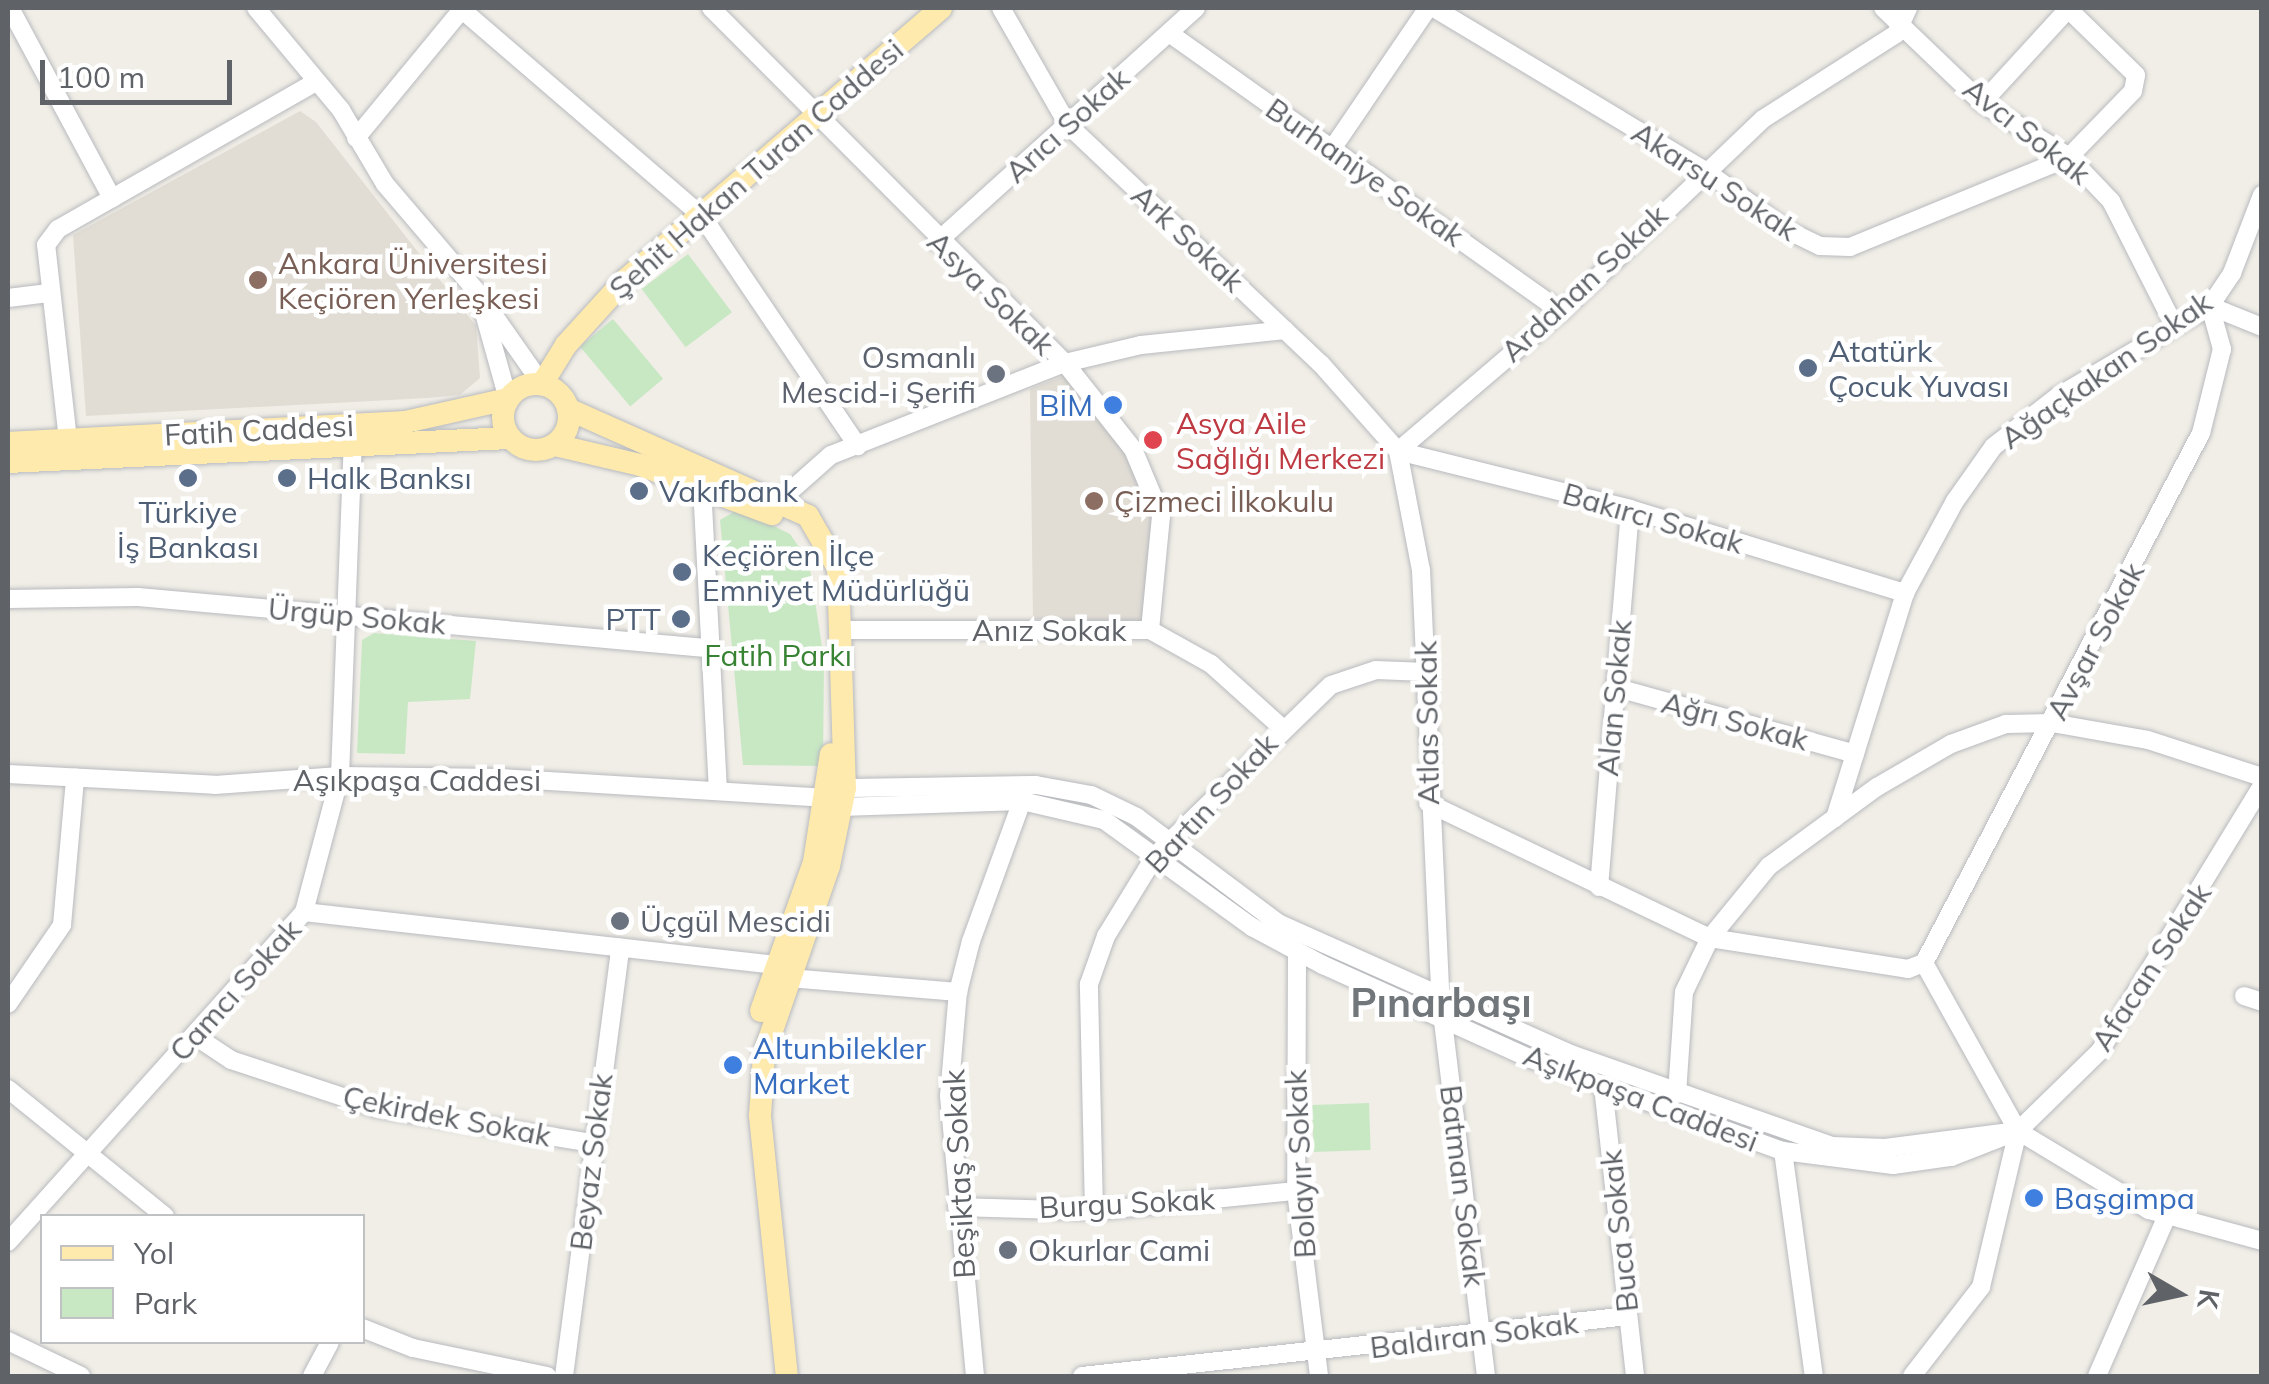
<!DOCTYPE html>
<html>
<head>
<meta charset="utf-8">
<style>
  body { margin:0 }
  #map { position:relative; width:2269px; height:1384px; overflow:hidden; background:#f1eee7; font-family:Mulish,sans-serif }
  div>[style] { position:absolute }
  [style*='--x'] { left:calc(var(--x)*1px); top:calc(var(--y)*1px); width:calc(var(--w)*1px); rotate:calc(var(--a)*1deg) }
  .education>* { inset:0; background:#e1ddd5 }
  .green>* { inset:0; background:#c8e8c4; transform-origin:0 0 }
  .roads { filter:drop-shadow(0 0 2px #b8babe) drop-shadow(0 0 2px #b8babe) }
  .minor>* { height:18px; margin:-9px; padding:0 9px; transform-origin:9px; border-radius:9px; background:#fff }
  .major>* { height:22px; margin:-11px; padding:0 11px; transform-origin:11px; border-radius:11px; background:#ffeaae }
  .major>.ring { margin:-11px; padding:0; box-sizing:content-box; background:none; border:22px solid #ffeaae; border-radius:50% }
  .dots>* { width:28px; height:28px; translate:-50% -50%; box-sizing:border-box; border:5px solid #fff; border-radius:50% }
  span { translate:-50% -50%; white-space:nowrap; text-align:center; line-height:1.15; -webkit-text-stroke:9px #fff; paint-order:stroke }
  .street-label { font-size:30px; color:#5f6368 }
  .education-label { font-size:30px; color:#785e54 }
  .left { translate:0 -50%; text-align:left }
  .service-label { font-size:30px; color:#4e5e75 }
  .right { translate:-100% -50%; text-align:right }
  .worship-label { font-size:30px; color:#5b616d }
  .shop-label { font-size:30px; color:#366cbe }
  .health-label { font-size:30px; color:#be3a42 }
  .park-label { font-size:30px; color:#378233 }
  .district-label { font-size:40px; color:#70767a; font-weight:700 }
  .frame { position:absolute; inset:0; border:10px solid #5f6368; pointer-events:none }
  .legend { position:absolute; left:40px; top:1214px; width:325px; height:130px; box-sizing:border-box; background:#fff; border:2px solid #bfc1c3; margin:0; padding:12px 18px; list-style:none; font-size:30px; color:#5f6368 }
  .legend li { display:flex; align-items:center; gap:20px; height:50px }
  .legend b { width:50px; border:2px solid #bfc1c3 }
  .north { position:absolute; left:2129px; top:1244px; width:100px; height:100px; -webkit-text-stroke:8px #fff; paint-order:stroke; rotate:99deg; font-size:28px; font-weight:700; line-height:40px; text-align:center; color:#5f6368 }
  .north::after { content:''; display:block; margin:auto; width:35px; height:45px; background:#5f6368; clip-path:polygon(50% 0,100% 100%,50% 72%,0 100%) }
  .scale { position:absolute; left:40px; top:60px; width:192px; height:45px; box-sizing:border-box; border:5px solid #5f6368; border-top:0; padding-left:12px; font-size:30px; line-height:35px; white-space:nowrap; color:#5f6368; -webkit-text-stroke:8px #fff; paint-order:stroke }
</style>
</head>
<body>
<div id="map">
  <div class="education">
    <i style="clip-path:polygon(300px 111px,316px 122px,476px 326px,480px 378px,460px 395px,428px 398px,86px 416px,73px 235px)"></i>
    <i style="clip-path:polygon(1066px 375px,1130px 458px,1154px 507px,1143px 626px,1033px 619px,1030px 389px)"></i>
  </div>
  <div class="green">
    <i style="left:688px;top:254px;width:73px;height:58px;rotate:53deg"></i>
    <i style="left:613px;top:319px;width:78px;height:43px;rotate:50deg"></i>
    <i style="clip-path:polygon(739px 509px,790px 534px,809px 562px,824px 660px,823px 766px,743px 765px,720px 520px)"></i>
    <i style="clip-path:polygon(374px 633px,476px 641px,470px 699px,408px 702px,405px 754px,357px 753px,362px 640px)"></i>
    <i style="left:1369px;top:1103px;width:47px;height:57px;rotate:88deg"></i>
  </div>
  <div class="roads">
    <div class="minor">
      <i style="--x:10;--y:8;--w:216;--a:61.8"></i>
      <i style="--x:256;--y:8;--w:133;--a:50.2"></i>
      <i style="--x:341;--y:110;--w:86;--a:59.3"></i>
      <i style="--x:385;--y:184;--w:143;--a:49.5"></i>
      <i style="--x:478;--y:293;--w:111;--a:54.9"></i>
      <i style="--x:460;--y:8;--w:319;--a:40.7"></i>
      <i style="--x:702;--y:216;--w:278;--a:55.9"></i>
      <i style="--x:711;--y:8;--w:501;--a:45.08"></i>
      <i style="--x:1065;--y:363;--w:110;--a:51.7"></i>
      <i style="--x:1133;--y:449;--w:73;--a:67.3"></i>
      <i style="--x:1161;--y:516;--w:115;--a:95.5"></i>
      <i style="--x:1001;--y:8;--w:135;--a:60.2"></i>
      <i style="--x:1068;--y:125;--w:348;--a:43.4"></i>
      <i style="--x:1321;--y:364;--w:116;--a:48.5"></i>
      <i style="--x:1398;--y:451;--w:121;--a:79.1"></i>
      <i style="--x:1421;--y:570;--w:426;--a:87.4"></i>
      <i style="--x:1440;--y:996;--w:383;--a:83.1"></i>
      <i style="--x:1434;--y:8;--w:315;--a:31"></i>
      <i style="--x:1704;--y:170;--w:105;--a:35.7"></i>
      <i style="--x:1789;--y:231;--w:34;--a:26"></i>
      <i style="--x:1820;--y:246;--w:30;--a:2"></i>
      <i style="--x:1850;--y:247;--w:237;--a:-22.3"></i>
      <i style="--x:2069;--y:157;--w:92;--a:-45.9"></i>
      <i style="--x:2133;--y:91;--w:16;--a:-79"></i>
      <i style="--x:2136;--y:75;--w:96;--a:-135.8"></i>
      <i style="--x:1883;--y:8;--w:137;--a:43.8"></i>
      <i style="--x:1982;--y:103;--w:102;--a:31.8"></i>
      <i style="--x:2069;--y:157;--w:61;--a:46.3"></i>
      <i style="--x:2111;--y:201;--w:141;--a:63.1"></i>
      <i style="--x:1169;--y:33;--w:481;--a:35.4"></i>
      <i style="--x:1982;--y:103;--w:127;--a:-47.5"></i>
      <i style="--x:356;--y:138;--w:168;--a:-50.5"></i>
      <i style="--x:1332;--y:149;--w:171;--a:-55.8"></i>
      <i style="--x:937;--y:242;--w:349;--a:-42.1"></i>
      <i style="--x:8;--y:298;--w:39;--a:-7"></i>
      <i style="--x:2210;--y:306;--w:45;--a:74.4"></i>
      <i style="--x:2222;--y:349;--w:87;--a:104"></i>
      <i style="--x:2201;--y:433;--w:598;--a:117.59"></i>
      <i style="--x:1924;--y:963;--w:193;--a:60.8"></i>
      <i style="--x:2018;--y:1131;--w:153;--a:31.1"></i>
      <i style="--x:2149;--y:1210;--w:117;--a:15.3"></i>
      <i style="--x:2210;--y:306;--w:56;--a:22"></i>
      <i style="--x:484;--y:313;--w:89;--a:74.4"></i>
      <i style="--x:68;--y:440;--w:196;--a:-96.4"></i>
      <i style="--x:46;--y:245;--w:20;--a:-53"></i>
      <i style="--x:58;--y:229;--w:295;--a:-29.7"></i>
      <i style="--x:1398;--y:451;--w:214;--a:-40.5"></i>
      <i style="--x:1561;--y:312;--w:279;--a:-43.7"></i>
      <i style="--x:1763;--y:119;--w:158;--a:-32.6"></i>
      <i style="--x:1896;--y:34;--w:29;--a:-65"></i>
      <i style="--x:1398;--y:451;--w:239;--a:14"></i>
      <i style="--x:1630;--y:509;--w:288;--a:17"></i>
      <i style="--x:702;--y:486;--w:304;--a:87"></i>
      <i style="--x:779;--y:501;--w:69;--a:-41.5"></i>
      <i style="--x:831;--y:455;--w:251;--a:-21.5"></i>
      <i style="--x:1065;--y:363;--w:78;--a:-13.3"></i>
      <i style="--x:1141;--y:345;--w:145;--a:-5.9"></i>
      <i style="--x:8;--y:599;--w:130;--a:-0.9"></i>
      <i style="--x:138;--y:597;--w:570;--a:5.13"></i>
      <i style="--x:843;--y:630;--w:307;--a:0"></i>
      <i style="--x:1150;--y:630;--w:70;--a:29.1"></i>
      <i style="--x:1211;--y:664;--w:94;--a:42"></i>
      <i style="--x:1614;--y:687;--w:250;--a:15.5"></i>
      <i style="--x:8;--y:774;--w:207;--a:3"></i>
      <i style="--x:215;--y:785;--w:125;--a:-4.1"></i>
      <i style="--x:340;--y:776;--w:160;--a:0.7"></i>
      <i style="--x:500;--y:778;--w:328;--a:3.5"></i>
      <i style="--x:1428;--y:803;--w:313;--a:25.6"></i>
      <i style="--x:1710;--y:938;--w:200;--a:8.9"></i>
      <i style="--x:1908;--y:969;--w:17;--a:-21"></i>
      <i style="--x:841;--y:807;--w:181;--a:-1.9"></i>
      <i style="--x:1022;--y:801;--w:84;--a:13"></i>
      <i style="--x:1104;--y:820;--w:183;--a:35.9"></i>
      <i style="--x:1252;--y:927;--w:81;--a:28.2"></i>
      <i style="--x:1323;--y:965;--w:228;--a:24.3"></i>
      <i style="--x:1531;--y:1059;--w:268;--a:20.1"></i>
      <i style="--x:1783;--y:1151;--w:111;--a:7.3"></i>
      <i style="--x:1893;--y:1165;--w:59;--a:-7.9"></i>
      <i style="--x:1951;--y:1157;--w:72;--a:-21.2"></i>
      <i style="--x:2018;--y:1131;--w:134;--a:172.7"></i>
      <i style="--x:1885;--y:1148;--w:53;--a:-177.8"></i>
      <i style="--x:1832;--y:1146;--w:275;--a:-160.6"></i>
      <i style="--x:1573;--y:1055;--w:323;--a:-155.9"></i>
      <i style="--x:1278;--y:923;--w:176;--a:-143.1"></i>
      <i style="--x:1137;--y:817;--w:51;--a:-154.4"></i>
      <i style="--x:1091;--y:795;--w:56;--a:-169.7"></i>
      <i style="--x:1036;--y:785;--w:191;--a:179.1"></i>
      <i style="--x:1835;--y:818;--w:236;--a:-72.7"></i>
      <i style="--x:1905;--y:593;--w:105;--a:-61.5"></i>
      <i style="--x:1955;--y:501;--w:67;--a:-54.7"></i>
      <i style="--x:1994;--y:446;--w:80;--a:-37.9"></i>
      <i style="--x:2057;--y:397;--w:178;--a:-30.7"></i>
      <i style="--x:2210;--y:306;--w:40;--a:-56"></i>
      <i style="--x:2232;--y:273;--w:84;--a:-69"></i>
      <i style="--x:1599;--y:887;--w:379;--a:-85.3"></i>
      <i style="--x:304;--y:912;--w:475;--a:6.4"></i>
      <i style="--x:1297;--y:952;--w:239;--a:90.2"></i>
      <i style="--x:1296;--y:1191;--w:186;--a:82.9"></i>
      <i style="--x:789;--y:978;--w:170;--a:4.7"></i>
      <i style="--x:2244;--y:996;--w:19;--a:18"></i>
      <i style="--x:8;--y:1004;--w:96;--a:-55.6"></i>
      <i style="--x:62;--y:925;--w:148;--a:-84.9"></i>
      <i style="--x:195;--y:1036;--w:43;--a:33.7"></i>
      <i style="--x:231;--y:1060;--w:153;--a:18.3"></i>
      <i style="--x:376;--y:1108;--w:220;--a:9.2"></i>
      <i style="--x:1603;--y:1086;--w:292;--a:83.7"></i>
      <i style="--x:8;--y:1089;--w:202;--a:39"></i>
      <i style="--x:1677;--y:1094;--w:102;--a:-86.1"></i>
      <i style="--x:1684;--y:992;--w:60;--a:-64.3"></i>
      <i style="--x:1710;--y:938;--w:93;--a:-50.7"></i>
      <i style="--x:1769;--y:866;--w:134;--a:-36.2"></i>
      <i style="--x:1877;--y:787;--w:86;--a:-30.2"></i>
      <i style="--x:1951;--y:744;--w:59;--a:-20"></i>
      <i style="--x:2006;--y:724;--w:46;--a:-1.2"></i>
      <i style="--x:2052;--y:723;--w:97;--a:10"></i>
      <i style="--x:2148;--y:740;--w:120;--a:18"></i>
      <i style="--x:2018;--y:1131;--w:115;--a:-44.3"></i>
      <i style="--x:2100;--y:1051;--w:311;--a:-58.6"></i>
      <i style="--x:1783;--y:1151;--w:227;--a:82.2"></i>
      <i style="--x:957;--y:1207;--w:137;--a:1.7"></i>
      <i style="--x:1094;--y:1211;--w:203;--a:-5.7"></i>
      <i style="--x:1094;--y:1211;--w:227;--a:-91.3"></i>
      <i style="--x:1089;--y:984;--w:51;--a:-70.5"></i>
      <i style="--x:1106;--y:936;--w:94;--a:-58.5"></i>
      <i style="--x:1155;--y:856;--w:245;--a:-44.2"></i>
      <i style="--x:1331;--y:685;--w:47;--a:-18.4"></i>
      <i style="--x:1376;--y:670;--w:50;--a:2.3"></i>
      <i style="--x:8;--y:1242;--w:443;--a:-48.1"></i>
      <i style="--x:304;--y:912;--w:141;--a:-75.2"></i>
      <i style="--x:340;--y:776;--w:333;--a:-87.8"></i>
      <i style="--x:362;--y:1328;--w:55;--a:21.4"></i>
      <i style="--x:413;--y:1348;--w:137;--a:11.8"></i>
      <i style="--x:8;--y:1341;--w:81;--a:25.6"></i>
      <i style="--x:312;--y:1376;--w:38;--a:-62"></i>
      <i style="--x:564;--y:1376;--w:432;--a:-82.5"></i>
      <i style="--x:975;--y:1376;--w:281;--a:-95.3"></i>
      <i style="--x:949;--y:1096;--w:104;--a:-85.1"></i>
      <i style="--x:958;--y:992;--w:53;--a:-75.7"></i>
      <i style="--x:971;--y:941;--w:149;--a:-70"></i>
      <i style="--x:1082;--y:1376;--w:549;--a:-6.27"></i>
      <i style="--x:1912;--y:1376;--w:113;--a:-52.2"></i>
      <i style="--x:1981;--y:1287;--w:160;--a:-76.7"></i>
      <i style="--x:2097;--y:1376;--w:175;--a:-66.4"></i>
    </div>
    <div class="major">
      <i class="ring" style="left:503px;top:384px;width:44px;height:44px"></i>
      <i style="--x:542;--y:384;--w:46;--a:-58.4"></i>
      <i style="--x:566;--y:345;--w:86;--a:-47.8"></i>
      <i style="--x:624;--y:281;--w:418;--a:-40.7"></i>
      <i style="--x:568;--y:409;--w:263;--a:24"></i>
      <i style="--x:808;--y:516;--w:60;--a:60"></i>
      <i style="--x:838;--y:568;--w:220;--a:88.2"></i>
      <i style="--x:845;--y:788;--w:80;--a:101.6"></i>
      <i style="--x:829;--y:866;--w:199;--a:109.1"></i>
      <i style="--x:764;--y:1054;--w:62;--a:93.7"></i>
      <i style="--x:760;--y:1116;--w:261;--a:84.1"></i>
      <i style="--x:8;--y:443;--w:398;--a:-3"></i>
      <i style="--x:405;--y:422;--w:106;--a:-12.6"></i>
      <i style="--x:555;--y:445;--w:87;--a:13.2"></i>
      <i style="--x:640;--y:465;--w:141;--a:20.4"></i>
      <i style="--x:8;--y:462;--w:503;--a:-2.74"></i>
      <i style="--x:761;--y:1011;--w:158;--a:-70.4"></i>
      <i style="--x:814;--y:862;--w:109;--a:-81.1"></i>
    </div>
  </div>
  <div class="dots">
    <i style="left:258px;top:280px;background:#8d6e63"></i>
    <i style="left:1808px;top:368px;background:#5c6f8a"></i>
    <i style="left:996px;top:374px;background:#6b7280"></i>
    <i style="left:1113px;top:405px;background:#3f7fe0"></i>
    <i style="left:1153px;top:440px;background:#e0444e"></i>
    <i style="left:188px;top:478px;background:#5c6f8a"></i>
    <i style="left:287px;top:478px;background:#5c6f8a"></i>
    <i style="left:639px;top:491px;background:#5c6f8a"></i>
    <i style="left:1094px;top:501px;background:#8d6e63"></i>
    <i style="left:682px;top:572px;background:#5c6f8a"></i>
    <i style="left:681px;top:619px;background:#5c6f8a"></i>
    <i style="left:620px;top:921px;background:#6b7280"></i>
    <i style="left:733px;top:1065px;background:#3f7fe0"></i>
    <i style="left:2034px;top:1198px;background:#3f7fe0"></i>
    <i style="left:1008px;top:1250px;background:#6b7280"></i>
  </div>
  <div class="street-label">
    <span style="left:1067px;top:125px;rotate:-42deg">Arıcı Sokak</span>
    <span style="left:2027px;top:131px;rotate:38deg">Avcı Sokak</span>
    <span style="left:756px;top:169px;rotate:-41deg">Şehit Hakan Turan Caddesi</span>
    <span style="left:1365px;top:172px;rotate:35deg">Burhaniye Sokak</span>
    <span style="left:1715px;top:181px;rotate:33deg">Akarsu Sokak</span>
    <span style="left:1188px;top:238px;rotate:43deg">Ark Sokak</span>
    <span style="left:1584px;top:283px;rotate:-43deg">Ardahan Sokak</span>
    <span style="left:991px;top:293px;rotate:44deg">Asya Sokak</span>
    <span style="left:2106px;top:370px;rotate:-35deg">Ağaçkakan Sokak</span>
    <span style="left:259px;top:430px;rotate:-3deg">Fatih Caddesi</span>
    <span style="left:1653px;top:518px;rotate:16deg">Bakırcı Sokak</span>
    <span style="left:357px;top:616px;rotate:5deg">Ürgüp Sokak</span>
    <span style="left:1049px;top:630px">Anız Sokak</span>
    <span style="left:2095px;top:641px;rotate:-62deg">Avşar Sokak</span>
    <span style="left:1614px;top:698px;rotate:-85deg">Alan Sokak</span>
    <span style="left:1735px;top:721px;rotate:15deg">Ağrı Sokak</span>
    <span style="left:1427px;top:723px;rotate:-91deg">Atlas Sokak</span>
    <span style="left:417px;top:780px">Aşıkpaşa Caddesi</span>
    <span style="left:1211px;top:803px;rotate:-47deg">Bartın Sokak</span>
    <span style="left:2151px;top:967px;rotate:-57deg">Afacan Sokak</span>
    <span style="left:235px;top:990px;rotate:-48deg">Camcı Sokak</span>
    <span style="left:1641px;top:1098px;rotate:21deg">Aşıkpaşa Caddesi</span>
    <span style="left:447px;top:1116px;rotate:11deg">Çekirdek Sokak</span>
    <span style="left:591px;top:1162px;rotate:-83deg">Beyaz Sokak</span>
    <span style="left:1300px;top:1164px;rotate:-93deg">Bolayır Sokak</span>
    <span style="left:959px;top:1174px;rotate:-93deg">Beşiktaş Sokak</span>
    <span style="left:1463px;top:1186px;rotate:83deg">Batman Sokak</span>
    <span style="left:1127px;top:1203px;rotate:-3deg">Burgu Sokak</span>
    <span style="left:1619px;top:1231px;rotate:-96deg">Buca Sokak</span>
    <span style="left:1474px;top:1335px;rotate:-7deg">Baldıran Sokak</span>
  </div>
  <div class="education-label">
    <span class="left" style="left:278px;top:280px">Ankara Üniversitesi<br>Keçiören Yerleşkesi</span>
    <span class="left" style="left:1114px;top:501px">Çizmeci İlkokulu</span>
  </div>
  <div class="service-label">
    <span class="left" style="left:1828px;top:368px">Atatürk<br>Çocuk Yuvası</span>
    <span class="left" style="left:307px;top:478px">Halk Banksı</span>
    <span class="left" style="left:659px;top:491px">Vakıfbank</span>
    <span style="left:188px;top:529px">Türkiye<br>İş Bankası</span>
    <span class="left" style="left:702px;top:572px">Keçiören İlçe<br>Emniyet Müdürlüğü</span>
    <span class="right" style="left:661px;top:619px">PTT</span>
  </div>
  <div class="worship-label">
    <span class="right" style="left:976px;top:374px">Osmanlı<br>Mescid-i Şerifi</span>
    <span class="left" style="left:640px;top:921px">Üçgül Mescidi</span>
    <span class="left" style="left:1028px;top:1250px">Okurlar Cami</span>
  </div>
  <div class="shop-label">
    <span class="right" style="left:1093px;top:405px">BİM</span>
    <span class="left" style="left:753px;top:1065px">Altunbilekler<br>Market</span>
    <span class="left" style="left:2054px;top:1198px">Başgimpa</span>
  </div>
  <div class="health-label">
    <span class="left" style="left:1176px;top:440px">Asya Aile<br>Sağlığı Merkezi</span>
  </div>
  <div class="park-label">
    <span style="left:778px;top:655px">Fatih Parkı</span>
  </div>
  <div class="district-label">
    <span style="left:1441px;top:1002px">Pınarbaşı</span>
  </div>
  <div class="frame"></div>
  <ul class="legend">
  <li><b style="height:12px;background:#ffeaae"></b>Yol</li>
  <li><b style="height:28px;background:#c8e8c4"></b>Park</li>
  </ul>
  <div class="north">K</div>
  <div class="scale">100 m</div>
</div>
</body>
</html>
